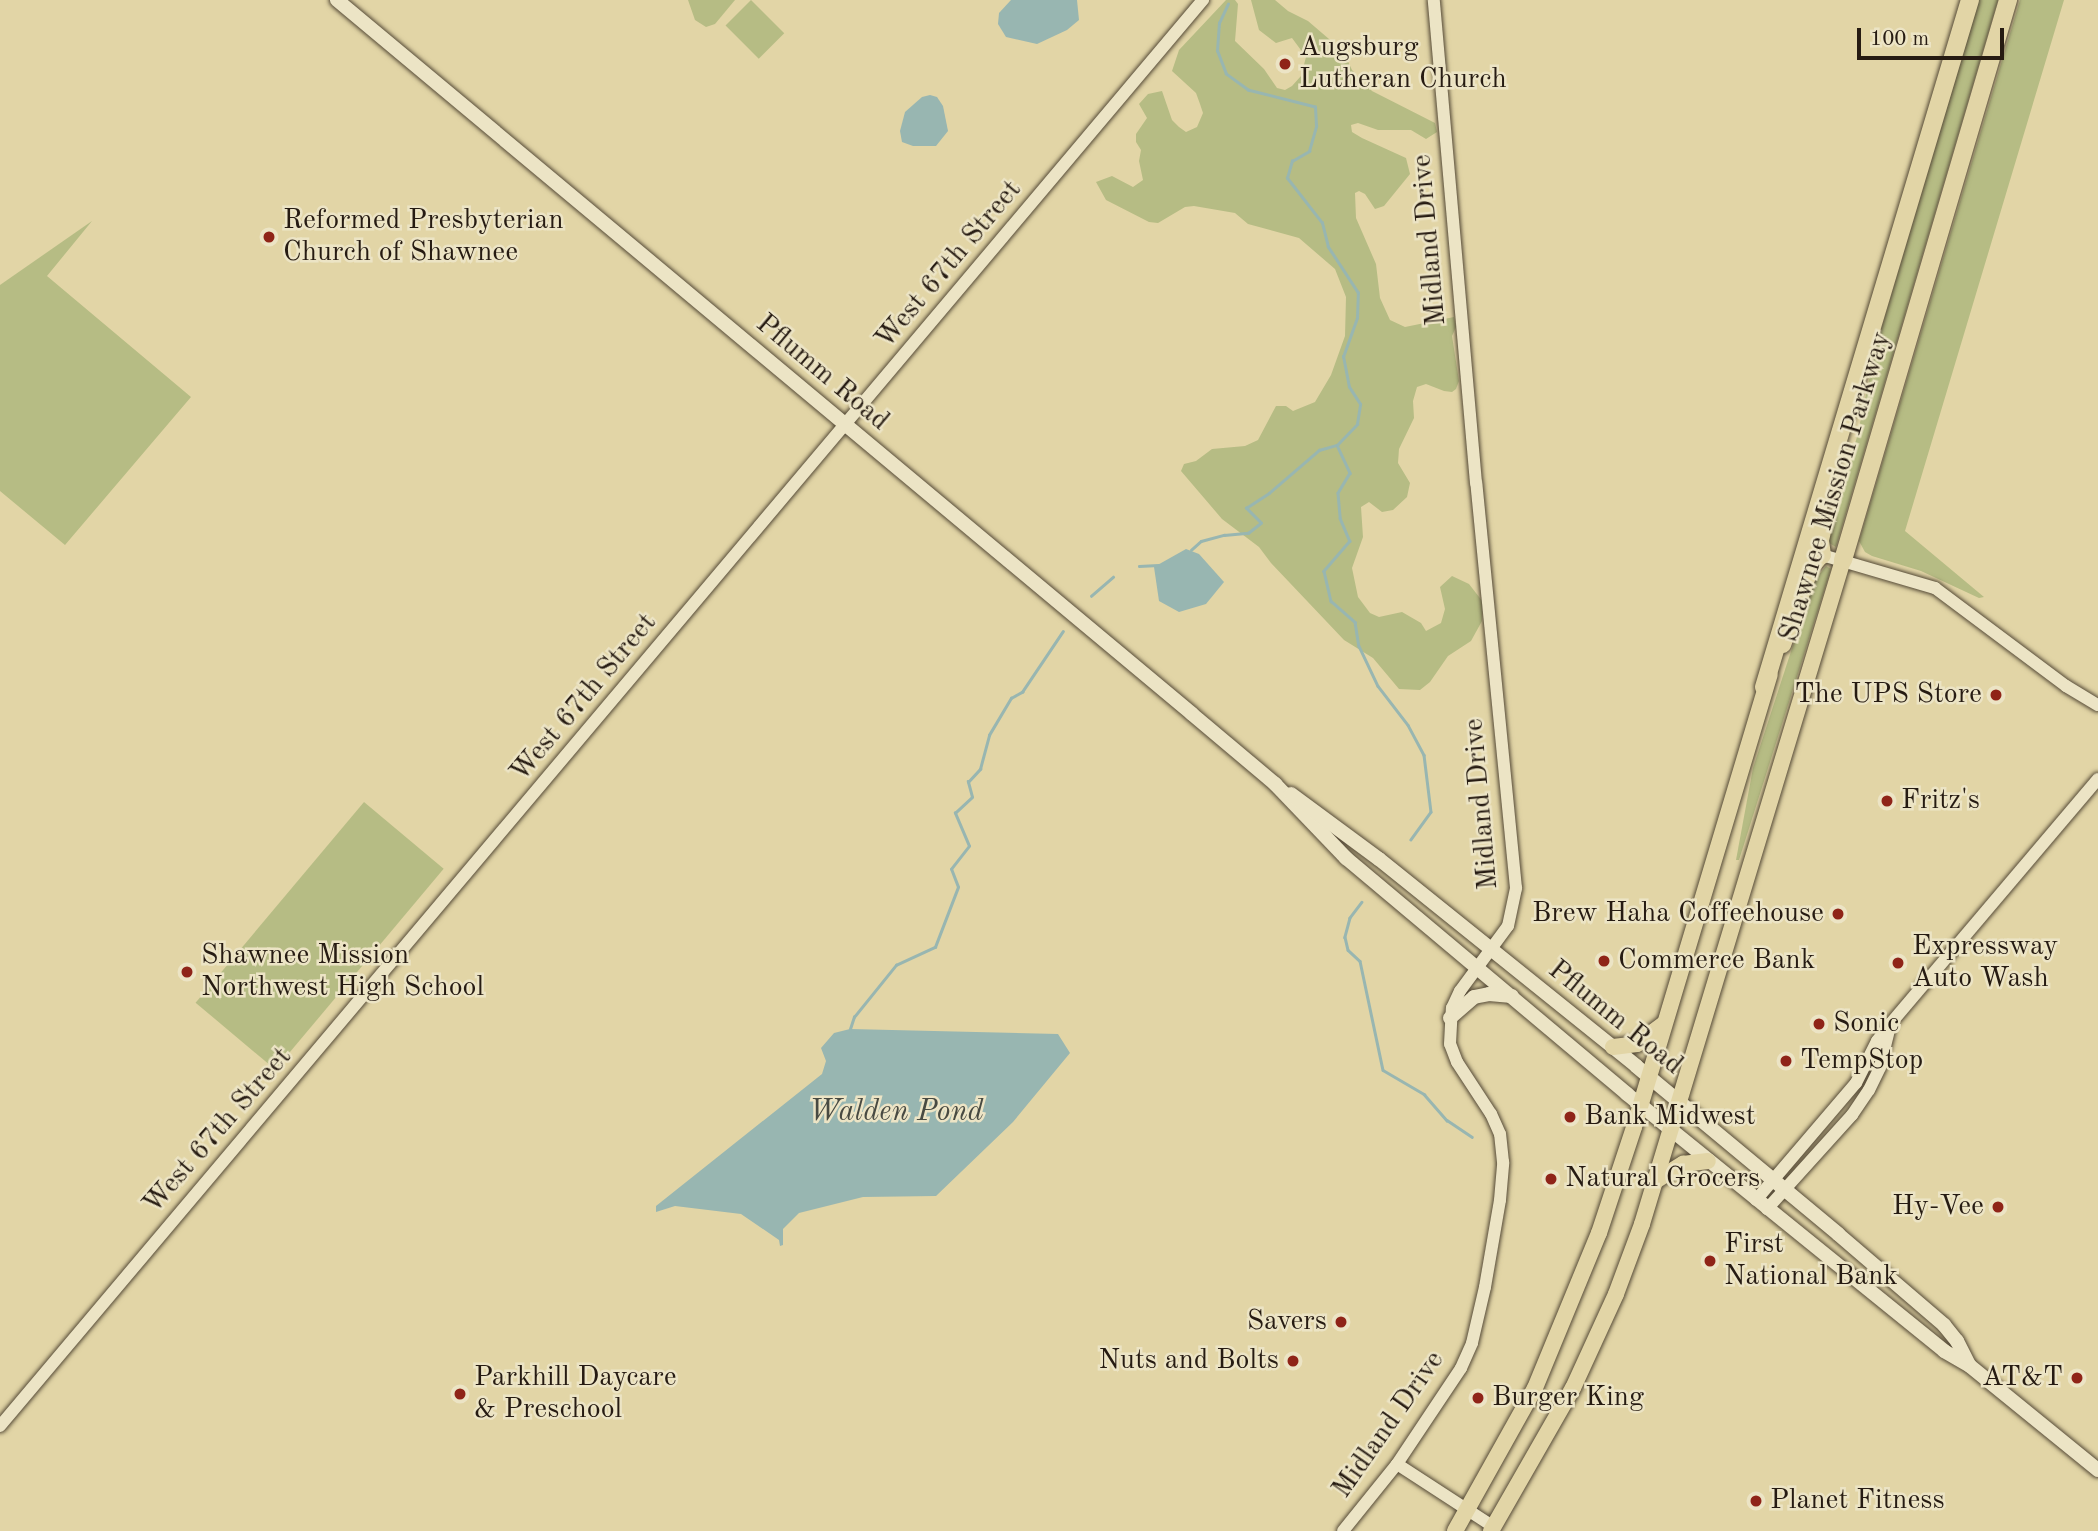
<!DOCTYPE html>
<html>
<head>
<meta charset="utf-8">
<style>
  body { margin:0 }
  #map { position:relative; width:2098px; height:1531px; overflow:hidden; background:#e2d5a6; font-family:"Old Standard TT",serif }
  div>[style] { position:absolute }
  [style*='--x'] { left:calc(var(--x)*1px); top:calc(var(--y)*1px); width:calc(var(--w)*1px); rotate:calc(var(--a)*1deg) }
  .green>* { inset:0; background:#b6bc84; transform-origin:0 0 }
  .water>* { inset:0; background:#98b6b1 }
  .stream>* { height:2.5px; margin:-1.25px; padding:0 1.25px; transform-origin:1.25px; border-radius:1.25px; background:#98b6b1 }
  .roads { filter:drop-shadow(0 0 2px #554a37) drop-shadow(0 0 2px #554a37) }
  .tertiary>* { height:12px; margin:-6px; padding:0 6px; transform-origin:6px; border-radius:6px; background:#ece4c5 }
  .secondary>* { height:14px; margin:-7px; padding:0 7px; transform-origin:7px; border-radius:7px; background:#ece4c5 }
  .trunk>* { height:16px; margin:-8px; padding:0 8px; transform-origin:8px; border-radius:8px; background:#e2d5a6 }
  .motorway>* { height:18px; margin:-9px; padding:0 9px; transform-origin:9px; border-radius:9px; background:#e2d5a6 }
  .dots>* { width:19px; height:19px; translate:-50% -50%; box-sizing:border-box; border:4px solid #ece4c5; border-radius:50% }
  span { translate:-50% -50%; white-space:nowrap; text-align:center; line-height:1.15; -webkit-text-stroke:5px #ece4c5; paint-order:stroke }
  .poi-label { font-size:28px; color:#261b12 }
  .left { translate:0 -50%; text-align:left }
  .right { translate:-100% -50%; text-align:right }
  .street-label { font-size:28px; color:#261b12 }
  .water-label { font-size:30px; color:#484a42; font-style:italic }
  .scale { position:absolute; left:1857px; top:28px; width:147px; height:32px; box-sizing:border-box; border:4px solid #261b12; border-top:0; padding-left:9px; font-size:21px; line-height:24px; white-space:nowrap; color:#261b12; -webkit-text-stroke:5px #ece4c5; paint-order:stroke }
</style>
</head>
<body>
<div id="map">
  <div class="green">
    <i style="clip-path:polygon(688px 0,735px 0,715px 24px,706px 27px,695px 20px)"></i>
    <i style="left:751px;top:0;width:47px;height:36px;rotate:45deg"></i>
    <i style="clip-path:polygon(1226px 0,1235px 0,1238px 4px,1235px 41px,1264px 69px,1277px 88px,1285px 90px,1292px 86px,1301px 76px,1306px 57px,1292px 38px,1276px 43px,1259px 30px,1251px 0,1275px 0,1288px 11px,1308px 21px,1343px 51px,1352px 70px,1372px 91px,1435px 123px,1437px 132px,1426px 139px,1411px 130px,1378px 130px,1358px 123px,1351px 125px,1352px 132px,1362px 138px,1406px 158px,1410px 174px,1384px 206px,1375px 209px,1365px 194px,1359px 191px,1355px 193px,1356px 218px,1376px 264px,1380px 298px,1390px 320px,1405px 327px,1454px 317px,1456px 327px,1452px 336px,1459px 381px,1456px 389px,1452px 392px,1444px 391px,1426px 384px,1417px 387px,1413px 401px,1414px 418px,1399px 449px,1398px 463px,1410px 483px,1407px 497px,1393px 510px,1382px 512px,1369px 502px,1361px 507px,1363px 537px,1352px 568px,1358px 597px,1370px 613px,1379px 617px,1402px 612px,1421px 623px,1426px 631px,1441px 623px,1445px 609px,1440px 587px,1452px 576px,1469px 584px,1483px 602px,1482px 621px,1471px 641px,1448px 656px,1430px 682px,1420px 690px,1399px 689px,1373px 658px,1344px 640px,1271px 563px,1259px 547px,1222px 519px,1181px 471px,1184px 464px,1196px 461px,1212px 449px,1245px 446px,1258px 440px,1276px 406px,1286px 406px,1293px 411px,1315px 402px,1331px 375px,1345px 336px,1346px 297px,1335px 269px,1299px 238px,1248px 224px,1235px 213px,1194px 206px,1185px 207px,1158px 223px,1149px 222px,1106px 200px,1096px 182px,1112px 176px,1133px 187px,1143px 180px,1139px 161px,1141px 150px,1136px 142px,1136px 134px,1147px 118px,1139px 104px,1148px 94px,1162px 91px,1172px 120px,1179px 127px,1186px 132px,1197px 127px,1203px 113px,1200px 104px,1196px 93px,1172px 71px,1179px 50px)"></i>
    <i style="clip-path:polygon(1979px 0,1998px 0,1836px 547px,1829px 543px,1828px 533px,1857px 437px,1877px 343px)"></i>
    <i style="clip-path:polygon(2020px 0,2064px 0,1905px 531px,1984px 597px,1979px 598px,1921px 571px,1872px 556px,1865px 552px,1859px 541px)"></i>
    <i style="clip-path:polygon(92px 221px,47px 276px,191px 397px,65px 545px,0 491px,0 285px)"></i>
    <i style="clip-path:polygon(1826px 566px,1831px 569px,1739px 860px,1736px 860px,1753px 768px,1814px 581px)"></i>
    <i style="left:364px;top:802px;width:104px;height:262px;rotate:40deg"></i>
  </div>
  <div class="water">
    <i style="clip-path:polygon(1011px 0,1077px 0,1079px 20px,1067px 30px,1037px 44px,1006px 37px,998px 24px,999px 13px)"></i>
    <i style="clip-path:polygon(930px 95px,937px 97px,943px 106px,948px 131px,936px 146px,913px 146px,902px 142px,900px 131px,905px 112px,922px 97px)"></i>
    <i style="clip-path:polygon(1186px 549px,1199px 554px,1224px 582px,1206px 604px,1179px 612px,1159px 601px,1154px 567px)"></i>
    <i style="clip-path:polygon(850px 1029px,1058px 1034px,1070px 1053px,1013px 1122px,936px 1196px,863px 1197px,799px 1213px,783px 1229px,783px 1245px,780px 1246px,779px 1240px,741px 1214px,675px 1206px,656px 1212px,656px 1206px,822px 1074px,826px 1061px,821px 1048px,834px 1033px)"></i>
  </div>
  <div class="stream">
    <i style="--x:1337;--y:445;--w:31;--a:65"></i>
    <i style="--x:1350;--y:473;--w:23;--a:121"></i>
    <i style="--x:1338;--y:493;--w:25;--a:85"></i>
    <i style="--x:1340;--y:518;--w:25;--a:67"></i>
    <i style="--x:1350;--y:541;--w:40;--a:131"></i>
    <i style="--x:1324;--y:571;--w:31;--a:77"></i>
    <i style="--x:1331;--y:601;--w:32;--a:41"></i>
    <i style="--x:1355;--y:622;--w:24;--a:81"></i>
    <i style="--x:1359;--y:646;--w:44;--a:64.6"></i>
    <i style="--x:1378;--y:686;--w:49;--a:52.4"></i>
    <i style="--x:1408;--y:725;--w:34;--a:62"></i>
    <i style="--x:1424;--y:755;--w:57;--a:83"></i>
    <i style="--x:1431;--y:812;--w:34;--a:126"></i>
    <i style="--x:1191;--y:550;--w:13;--a:-42"></i>
    <i style="--x:1201;--y:541;--w:24;--a:-15"></i>
    <i style="--x:1224;--y:535;--w:24;--a:-5"></i>
    <i style="--x:1248;--y:533;--w:16;--a:-38"></i>
    <i style="--x:1261;--y:523;--w:21;--a:-135"></i>
    <i style="--x:1246;--y:508;--w:27;--a:-33"></i>
    <i style="--x:1269;--y:493;--w:66;--a:-40.7"></i>
    <i style="--x:1319;--y:450;--w:19;--a:-16"></i>
    <i style="--x:1337;--y:445;--w:29;--a:-46"></i>
    <i style="--x:1357;--y:424;--w:20;--a:-81"></i>
    <i style="--x:1360;--y:404;--w:20;--a:-123"></i>
    <i style="--x:1349;--y:387;--w:31;--a:-101"></i>
    <i style="--x:1343;--y:357;--w:41;--a:-70.3"></i>
    <i style="--x:1357;--y:318;--w:25;--a:-88"></i>
    <i style="--x:1358;--y:293;--w:55;--a:-123.1"></i>
    <i style="--x:1328;--y:247;--w:25;--a:-104"></i>
    <i style="--x:1322;--y:223;--w:57;--a:-127.9"></i>
    <i style="--x:1287;--y:178;--w:18;--a:-74"></i>
    <i style="--x:1292;--y:161;--w:20;--a:-30"></i>
    <i style="--x:1309;--y:151;--w:26;--a:-74"></i>
    <i style="--x:1316;--y:126;--w:19;--a:-93"></i>
    <i style="--x:1315;--y:107;--w:69;--a:-165.8"></i>
    <i style="--x:1248;--y:90;--w:27;--a:-144"></i>
    <i style="--x:1226;--y:74;--w:25;--a:-111"></i>
    <i style="--x:1217;--y:51;--w:28;--a:-86"></i>
    <i style="--x:1219;--y:23;--w:21;--a:-65"></i>
    <i style="--x:1139;--y:566;--w:19;--a:-3"></i>
    <i style="--x:1091;--y:596;--w:29;--a:-41"></i>
    <i style="--x:1362;--y:902;--w:20;--a:127"></i>
    <i style="--x:1350;--y:918;--w:20;--a:105"></i>
    <i style="--x:1345;--y:937;--w:13;--a:77"></i>
    <i style="--x:1348;--y:950;--w:16;--a:43"></i>
    <i style="--x:1360;--y:961;--w:111;--a:78.1"></i>
    <i style="--x:1383;--y:1070;--w:48;--a:30.3"></i>
    <i style="--x:1424;--y:1094;--w:35;--a:49"></i>
    <i style="--x:1447;--y:1120;--w:30;--a:34"></i>
    <i style="--x:850;--y:1029;--w:13;--a:-72"></i>
    <i style="--x:854;--y:1017;--w:67;--a:-51.1"></i>
    <i style="--x:896;--y:965;--w:43;--a:-24.8"></i>
    <i style="--x:935;--y:947;--w:64;--a:-69"></i>
    <i style="--x:958;--y:887;--w:19;--a:-111"></i>
    <i style="--x:951;--y:869;--w:29;--a:-52"></i>
    <i style="--x:969;--y:846;--w:36;--a:-113"></i>
    <i style="--x:955;--y:813;--w:23;--a:-43"></i>
    <i style="--x:972;--y:797;--w:16;--a:-105"></i>
    <i style="--x:968;--y:782;--w:18;--a:-47"></i>
    <i style="--x:980;--y:769;--w:35;--a:-75"></i>
    <i style="--x:989;--y:735;--w:43;--a:-59.3"></i>
    <i style="--x:1011;--y:698;--w:13;--a:-29"></i>
    <i style="--x:1022;--y:692;--w:73;--a:-56.1"></i>
  </div>
  <div class="roads">
    <div class="tertiary">
      <i style="--x:1822;--y:555;--w:118;--a:16.3"></i>
      <i style="--x:1935;--y:588;--w:164;--a:36.8"></i>
      <i style="--x:2066;--y:686;--w:37;--a:31"></i>
      <i style="--x:1756;--y:1200;--w:154;--a:-49.5"></i>
      <i style="--x:1856;--y:1083;--w:47;--a:-63.4"></i>
      <i style="--x:1877;--y:1041;--w:23;--a:-52"></i>
      <i style="--x:1891;--y:1023;--w:320;--a:-49.7"></i>
      <i style="--x:1767;--y:1209;--w:127;--a:-47.9"></i>
      <i style="--x:1852;--y:1115;--w:30;--a:-56"></i>
      <i style="--x:1869;--y:1090;--w:25;--a:-64"></i>
      <i style="--x:1880;--y:1067;--w:42;--a:-76.3"></i>
      <i style="--x:0;--y:1426;--w:1866;--a:-49.85"></i>
      <i style="--x:1397;--y:1464;--w:116;--a:33"></i>
      <i style="--x:1343;--y:1531;--w:86;--a:-51.1"></i>
      <i style="--x:1397;--y:1464;--w:115;--a:-56.3"></i>
      <i style="--x:1461;--y:1368;--w:27;--a:-66"></i>
      <i style="--x:1472;--y:1343;--w:57;--a:-76.9"></i>
      <i style="--x:1485;--y:1287;--w:88;--a:-80.2"></i>
      <i style="--x:1500;--y:1200;--w:38;--a:-85"></i>
      <i style="--x:1503;--y:1162;--w:28;--a:-96"></i>
      <i style="--x:1500;--y:1134;--w:22;--a:-114"></i>
      <i style="--x:1491;--y:1114;--w:62;--a:-123.2"></i>
      <i style="--x:1457;--y:1062;--w:19;--a:-111"></i>
      <i style="--x:1450;--y:1044;--w:36;--a:-87"></i>
      <i style="--x:1452;--y:1008;--w:19;--a:-65"></i>
      <i style="--x:1460;--y:991;--w:81;--a:-53.6"></i>
      <i style="--x:1508;--y:926;--w:39;--a:-78"></i>
      <i style="--x:1516;--y:888;--w:407;--a:-95.6"></i>
      <i style="--x:1476;--y:483;--w:485;--a:-95"></i>
    </div>
    <div class="secondary">
      <i style="--x:337;--y:0;--w:1114;--a:39.86"></i>
      <i style="--x:1192;--y:714;--w:109;--a:40.1"></i>
      <i style="--x:1275;--y:784;--w:103;--a:46.2"></i>
      <i style="--x:1346;--y:858;--w:367;--a:40"></i>
      <i style="--x:1627;--y:1094;--w:408;--a:39"></i>
      <i style="--x:1944;--y:1351;--w:30;--a:30"></i>
      <i style="--x:1970;--y:1366;--w:165;--a:39.1"></i>
      <i style="--x:1291;--y:794;--w:109;--a:36.5"></i>
      <i style="--x:1379;--y:859;--w:330;--a:38.8"></i>
      <i style="--x:1636;--y:1066;--w:263;--a:39.7"></i>
      <i style="--x:1838;--y:1234;--w:140;--a:40.6"></i>
      <i style="--x:1944;--y:1325;--w:21;--a:51"></i>
      <i style="--x:1957;--y:1341;--w:27;--a:63"></i>
      <i style="--x:1450;--y:1018;--w:32;--a:-41"></i>
      <i style="--x:1474;--y:997;--w:15;--a:-11"></i>
      <i style="--x:1489;--y:994;--w:23;--a:5"></i>
    </div>
    <div class="trunk">
      <i style="--x:1783;--y:645;--w:82;--a:-70"></i>
      <i style="--x:1811;--y:568;--w:17;--a:-50"></i>
      <i style="--x:1613;--y:1047;--w:24;--a:-7"></i>
      <i style="--x:1637;--y:1044;--w:34;--a:-37"></i>
      <i style="--x:1657;--y:1180;--w:31;--a:-32"></i>
      <i style="--x:1683;--y:1164;--w:25;--a:-7"></i>
      <i style="--x:1455;--y:1531;--w:164;--a:-60.8"></i>
      <i style="--x:1535;--y:1388;--w:168;--a:-67.6"></i>
      <i style="--x:1599;--y:1233;--w:112;--a:-71.7"></i>
      <i style="--x:1634;--y:1127;--w:472;--a:-73.3"></i>
      <i style="--x:1491;--y:1531;--w:165;--a:-60.2"></i>
      <i style="--x:1573;--y:1388;--w:103;--a:-65.4"></i>
      <i style="--x:1616;--y:1294;--w:75;--a:-69.6"></i>
      <i style="--x:1642;--y:1224;--w:694;--a:-73.16"></i>
    </div>
    <div class="motorway">
      <i style="--x:1822;--y:555;--w:15;--a:-98"></i>
      <i style="--x:1820;--y:540;--w:22;--a:-77"></i>
      <i style="--x:1843;--y:560;--w:584;--a:-73.58"></i>
      <i style="--x:1764;--y:687;--w:717;--a:-73.31"></i>
    </div>
  </div>
  <div class="dots">
    <i style="left:1285px;top:64px;background:#8f2418"></i>
    <i style="left:269px;top:237px;background:#8f2418"></i>
    <i style="left:1996px;top:695px;background:#8f2418"></i>
    <i style="left:1887px;top:801px;background:#8f2418"></i>
    <i style="left:1838px;top:914px;background:#8f2418"></i>
    <i style="left:1604px;top:961px;background:#8f2418"></i>
    <i style="left:1898px;top:963px;background:#8f2418"></i>
    <i style="left:187px;top:972px;background:#8f2418"></i>
    <i style="left:1819px;top:1024px;background:#8f2418"></i>
    <i style="left:1786px;top:1061px;background:#8f2418"></i>
    <i style="left:1570px;top:1117px;background:#8f2418"></i>
    <i style="left:1551px;top:1179px;background:#8f2418"></i>
    <i style="left:1998px;top:1207px;background:#8f2418"></i>
    <i style="left:1710px;top:1261px;background:#8f2418"></i>
    <i style="left:1341px;top:1322px;background:#8f2418"></i>
    <i style="left:1293px;top:1361px;background:#8f2418"></i>
    <i style="left:2077px;top:1378px;background:#8f2418"></i>
    <i style="left:460px;top:1394px;background:#8f2418"></i>
    <i style="left:1478px;top:1398px;background:#8f2418"></i>
    <i style="left:1756px;top:1501px;background:#8f2418"></i>
  </div>
  <div class="poi-label">
    <span class="left" style="left:1299px;top:64px">Augsburg<br>Lutheran Church</span>
    <span class="left" style="left:283px;top:237px">Reformed Presbyterian<br>Church of Shawnee</span>
    <span class="right" style="left:1982px;top:695px">The UPS Store</span>
    <span class="left" style="left:1901px;top:801px">Fritz's</span>
    <span class="right" style="left:1824px;top:914px">Brew Haha Coffeehouse</span>
    <span class="left" style="left:1912px;top:963px">Expressway<br>Auto Wash</span>
    <span class="left" style="left:201px;top:972px">Shawnee Mission<br>Northwest High School</span>
    <span class="left" style="left:1618px;top:961px">Commerce Bank</span>
    <span class="left" style="left:1833px;top:1024px">Sonic</span>
    <span class="left" style="left:1800px;top:1061px">TempStop</span>
    <span class="left" style="left:1584px;top:1117px">Bank Midwest</span>
    <span class="left" style="left:1565px;top:1179px">Natural Grocers</span>
    <span class="right" style="left:1984px;top:1207px">Hy-Vee</span>
    <span class="left" style="left:1724px;top:1261px">First<br>National Bank</span>
    <span class="right" style="left:1327px;top:1322px">Savers</span>
    <span class="right" style="left:1279px;top:1361px">Nuts and Bolts</span>
    <span class="left" style="left:474px;top:1394px">Parkhill Daycare<br>&amp; Preschool</span>
    <span class="right" style="left:2063px;top:1378px">AT&amp;T</span>
    <span class="left" style="left:1492px;top:1398px">Burger King</span>
    <span class="left" style="left:1770px;top:1501px">Planet Fitness</span>
  </div>
  <div class="street-label">
    <span style="left:1430px;top:240px;rotate:-95deg">Midland Drive</span>
    <span style="left:949px;top:265px;rotate:-50deg">West 67th Street</span>
    <span style="left:822px;top:373px;rotate:40deg">Pflumm Road</span>
    <span style="left:1836px;top:487px;rotate:-73deg">Shawnee Mission Parkway</span>
    <span style="left:584px;top:698px;rotate:-50deg">West 67th Street</span>
    <span style="left:1482px;top:804px;rotate:-95deg">Midland Drive</span>
    <span style="left:1615px;top:1018px;rotate:39deg">Pflumm Road</span>
    <span style="left:218px;top:1131px;rotate:-49deg">West 67th Street</span>
    <span style="left:1389px;top:1425px;rotate:-55deg">Midland Drive</span>
  </div>
  <div class="water-label">
    <span style="left:896px;top:1112px">Walden Pond</span>
  </div>
  <div class="scale">100 m</div>
</div>
</body>
</html>
